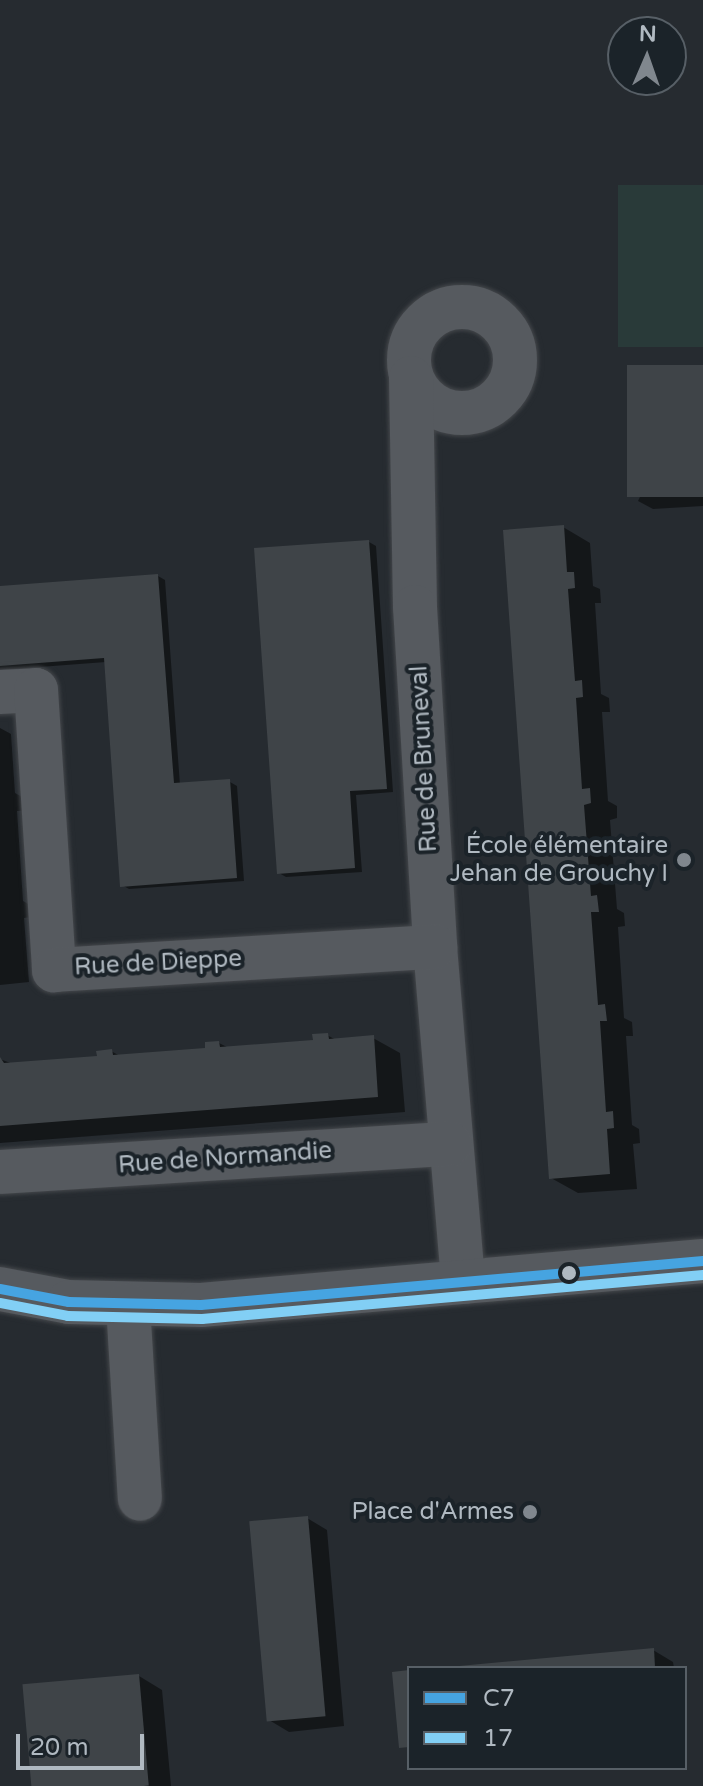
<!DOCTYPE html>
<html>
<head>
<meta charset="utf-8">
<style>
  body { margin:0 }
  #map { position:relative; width:703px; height:1786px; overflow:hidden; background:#262b30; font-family:"Varela Round",sans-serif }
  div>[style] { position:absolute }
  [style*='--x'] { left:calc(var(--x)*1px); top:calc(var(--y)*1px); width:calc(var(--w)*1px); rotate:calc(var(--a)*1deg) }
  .green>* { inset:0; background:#293a39; transform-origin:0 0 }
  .shadow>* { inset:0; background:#0007 }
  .building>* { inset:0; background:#3f4448; transform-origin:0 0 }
  .roads { filter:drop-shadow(0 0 2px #44474b) drop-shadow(0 0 2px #44474b) }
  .minor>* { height:44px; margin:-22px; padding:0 22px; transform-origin:22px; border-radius:22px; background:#565a5f }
  .minor>.ring { margin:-22px; padding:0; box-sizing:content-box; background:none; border:44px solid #565a5f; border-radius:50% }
  .bus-1>* { height:10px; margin:-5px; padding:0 5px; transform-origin:5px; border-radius:5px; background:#46a4e1 }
  .bus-2>* { height:10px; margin:-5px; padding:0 5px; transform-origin:5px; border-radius:5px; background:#82cff5 }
  .dots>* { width:22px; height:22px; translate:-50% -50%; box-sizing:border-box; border:4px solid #1b2329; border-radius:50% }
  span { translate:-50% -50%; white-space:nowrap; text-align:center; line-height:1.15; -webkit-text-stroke:8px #1b2329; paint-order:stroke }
  .street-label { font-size:24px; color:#b0b9c1 }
  .poi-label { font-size:24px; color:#b0b9c1 }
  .right { translate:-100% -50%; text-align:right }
  .legend { position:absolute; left:407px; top:1666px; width:280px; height:104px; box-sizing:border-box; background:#1b2329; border:2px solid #575f66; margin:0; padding:10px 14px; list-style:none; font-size:24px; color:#b0b9c1 }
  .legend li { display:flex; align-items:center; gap:16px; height:40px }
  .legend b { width:40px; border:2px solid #575f66 }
  .north { position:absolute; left:607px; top:16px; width:80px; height:80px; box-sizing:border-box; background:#1b2329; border:2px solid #575f66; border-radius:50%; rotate:2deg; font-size:22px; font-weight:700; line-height:32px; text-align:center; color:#b0b9c1 }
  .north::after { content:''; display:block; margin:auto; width:28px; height:36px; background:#80878e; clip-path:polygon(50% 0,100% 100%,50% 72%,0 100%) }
  .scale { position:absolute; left:16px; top:1734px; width:128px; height:36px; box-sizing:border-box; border:4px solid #b0b9c1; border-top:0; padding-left:10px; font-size:24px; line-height:28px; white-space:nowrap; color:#b0b9c1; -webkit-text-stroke:6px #1b2329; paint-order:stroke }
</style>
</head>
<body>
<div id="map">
  <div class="green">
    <i style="left:703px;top:185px;width:162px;height:85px;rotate:90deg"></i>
  </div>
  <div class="shadow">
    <i style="clip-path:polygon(703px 367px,703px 506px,653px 509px,638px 501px)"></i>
    <i style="clip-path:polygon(563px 527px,590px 543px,593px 586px,600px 589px,601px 603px,595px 603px,601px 694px,609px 698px,610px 712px,602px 712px,608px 801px,617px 806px,617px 818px,610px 820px,617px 909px,624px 913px,625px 926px,618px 927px,624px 1018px,632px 1022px,633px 1036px,626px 1036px,632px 1125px,639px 1129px,640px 1143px,633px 1144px,637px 1189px,578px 1193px,551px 1178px)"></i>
    <i style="clip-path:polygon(369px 542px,376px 546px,393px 792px,356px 795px,362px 872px,286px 877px,279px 873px)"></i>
    <i style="clip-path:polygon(158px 576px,165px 580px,180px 785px,230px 782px,237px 786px,244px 881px,129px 889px,122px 885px,106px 662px,0 670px,0 588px)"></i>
    <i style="clip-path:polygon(0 728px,11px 734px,15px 793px,22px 797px,23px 811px,17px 811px,23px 901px,30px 905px,31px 917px,24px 918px,29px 982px,0 985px)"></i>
    <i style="clip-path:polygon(327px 1035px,336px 1040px,373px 1038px,400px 1053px,405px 1112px,0 1143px,0 1059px,13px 1064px,99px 1058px,111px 1051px,120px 1056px,208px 1050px,219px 1043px,229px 1048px,315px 1042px)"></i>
    <i style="clip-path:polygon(307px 1518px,327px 1530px,344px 1726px,289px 1732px,269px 1720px)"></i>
    <i style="clip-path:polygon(653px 1650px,673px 1662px,674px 1668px,457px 1668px)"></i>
    <i style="clip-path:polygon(139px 1676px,162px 1690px,171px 1786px,34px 1786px)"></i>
  </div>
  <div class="building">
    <i style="left:703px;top:365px;width:132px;height:76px;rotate:90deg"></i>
    <i style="clip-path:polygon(564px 525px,567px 572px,574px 572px,575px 588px,568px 589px,575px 681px,582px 680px,583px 697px,576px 698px,582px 789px,590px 788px,591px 803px,584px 805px,591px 896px,597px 895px,599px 912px,591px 912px,598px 1005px,605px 1004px,607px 1021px,600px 1021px,606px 1112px,613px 1111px,614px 1128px,607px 1129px,610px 1174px,549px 1179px,503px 530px)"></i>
    <i style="clip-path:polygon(369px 540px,387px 789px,350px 791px,355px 868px,277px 874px,254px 548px)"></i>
    <i style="clip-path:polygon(158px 574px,174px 783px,230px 779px,237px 878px,120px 887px,104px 658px,0 666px,0 586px)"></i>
    <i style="clip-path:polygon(328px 1033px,329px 1039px,374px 1035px,378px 1097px,0 1126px,0 1057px,4px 1063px,97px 1056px,96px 1051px,112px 1049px,113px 1055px,205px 1048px,205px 1042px,219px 1041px,220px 1047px,313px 1040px,312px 1034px)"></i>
    <i style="left:308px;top:1516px;width:201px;height:59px;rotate:85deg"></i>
    <i style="clip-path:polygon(654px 1648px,655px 1668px,459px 1668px,459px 1666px)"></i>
    <i style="clip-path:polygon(409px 1670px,409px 1747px,399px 1748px,392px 1672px)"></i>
    <i style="left:139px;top:1674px;width:112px;height:117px;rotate:85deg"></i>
  </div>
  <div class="roads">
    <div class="minor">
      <i class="ring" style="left:409px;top:307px;width:62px;height:62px"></i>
      <i style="--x:411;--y:378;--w:229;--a:89"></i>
      <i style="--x:415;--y:607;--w:341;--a:86.6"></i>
      <i style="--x:435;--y:947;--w:336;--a:85.2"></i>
      <i style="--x:0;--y:692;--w:36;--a:-3"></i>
      <i style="--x:36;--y:690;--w:281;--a:86.3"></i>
      <i style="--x:54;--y:970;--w:382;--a:-3.5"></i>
      <i style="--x:0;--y:1172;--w:451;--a:-3.6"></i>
      <i style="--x:0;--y:1289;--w:70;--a:10.7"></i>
      <i style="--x:69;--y:1302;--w:132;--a:1.3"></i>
      <i style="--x:201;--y:1305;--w:504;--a:-5.01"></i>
      <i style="--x:128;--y:1305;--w:194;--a:86.5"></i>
    </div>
  </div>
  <div class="bus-1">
    <i style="--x:0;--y:1289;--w:70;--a:10.7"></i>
    <i style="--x:69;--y:1302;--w:132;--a:1.3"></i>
    <i style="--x:201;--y:1305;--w:504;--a:-5.01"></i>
  </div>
  <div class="bus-2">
    <i style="--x:0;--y:1303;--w:69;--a:10.8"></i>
    <i style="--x:68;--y:1316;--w:134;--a:1.3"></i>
    <i style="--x:202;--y:1319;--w:503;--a:-5.02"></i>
  </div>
  <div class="dots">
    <i style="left:684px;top:860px;background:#80878e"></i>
    <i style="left:569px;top:1273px;background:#b0b9c1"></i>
    <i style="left:530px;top:1512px;background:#80878e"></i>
  </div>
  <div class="street-label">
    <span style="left:424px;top:759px;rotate:-93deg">Rue de Bruneval</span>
    <span style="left:158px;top:963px;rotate:-3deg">Rue de Dieppe</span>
    <span style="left:225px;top:1158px;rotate:-4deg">Rue de Normandie</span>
  </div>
  <div class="poi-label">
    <span class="right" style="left:668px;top:860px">École élémentaire<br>Jehan de Grouchy I</span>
    <span class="right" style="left:514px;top:1512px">Place d'Armes</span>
  </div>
  <ul class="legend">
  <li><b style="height:10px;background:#46a4e1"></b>C7</li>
  <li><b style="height:10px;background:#82cff5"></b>17</li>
  </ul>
  <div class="north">N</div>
  <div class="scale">20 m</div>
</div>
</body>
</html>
